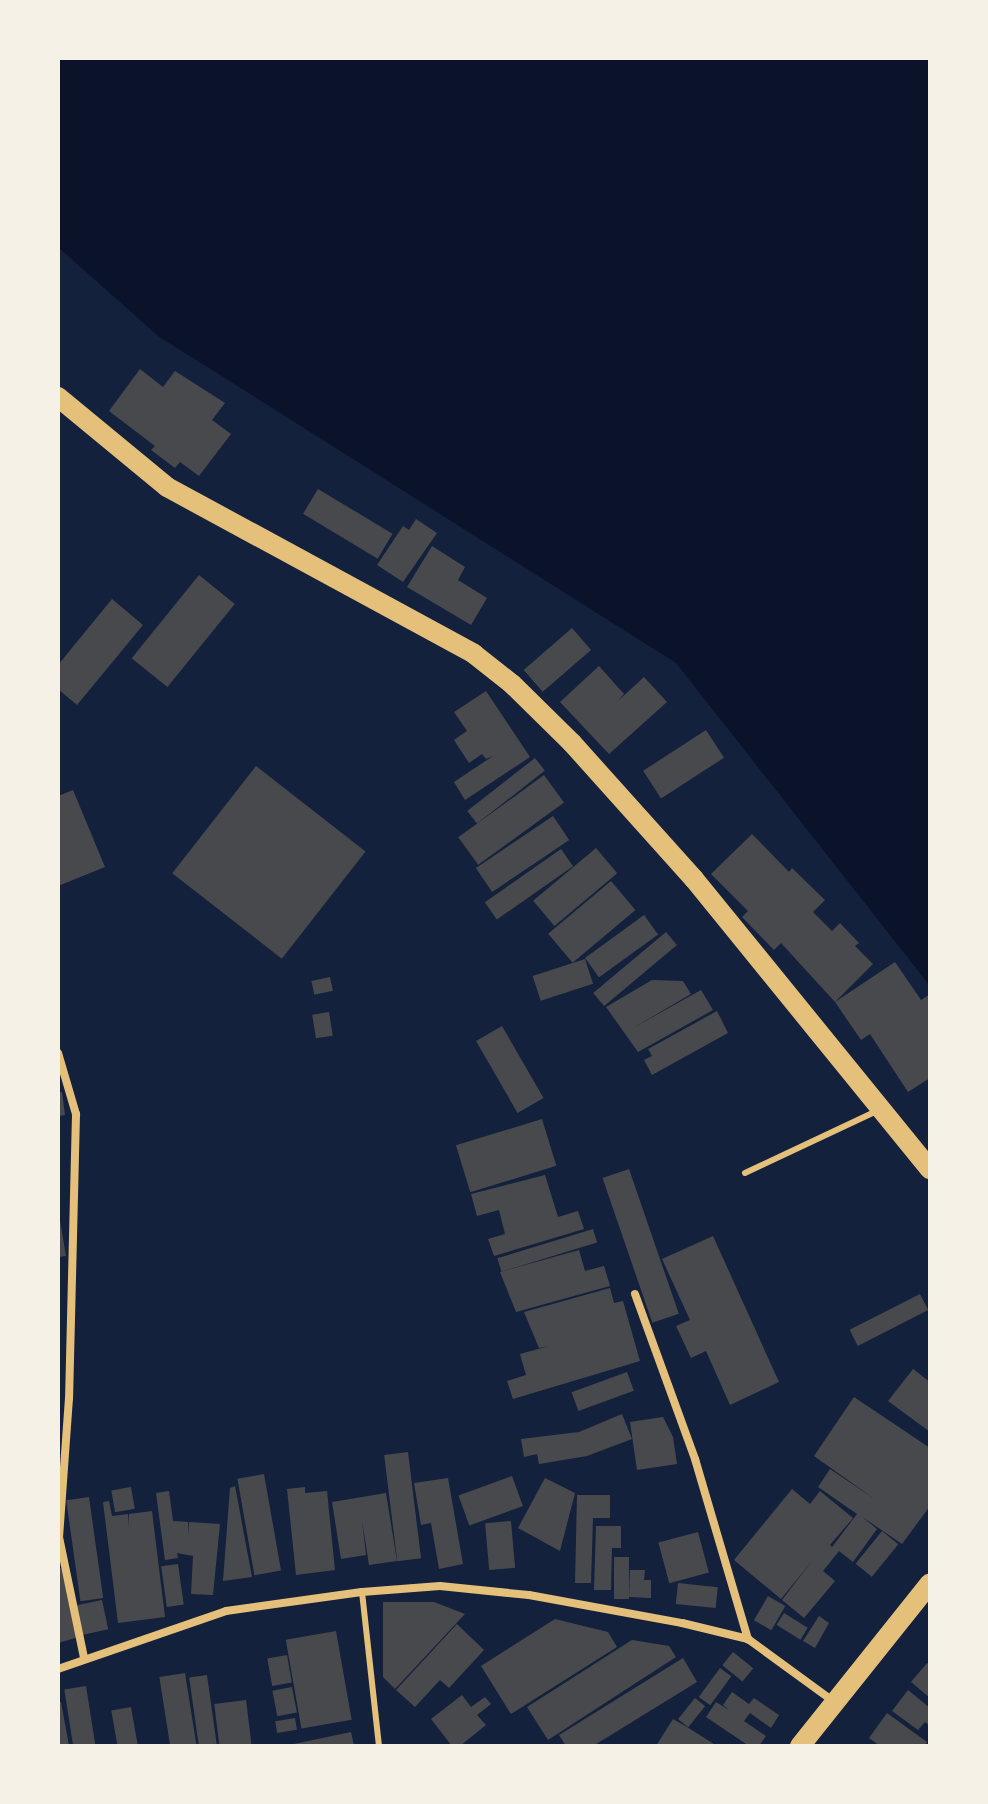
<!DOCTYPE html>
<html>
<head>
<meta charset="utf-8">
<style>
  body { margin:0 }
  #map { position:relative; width:988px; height:1804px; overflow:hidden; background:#14213d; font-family:"Playfair Display",serif }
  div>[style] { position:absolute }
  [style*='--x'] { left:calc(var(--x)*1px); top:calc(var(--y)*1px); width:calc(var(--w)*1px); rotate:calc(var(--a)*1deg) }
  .water>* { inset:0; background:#0b132b }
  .building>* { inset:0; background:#48494c; transform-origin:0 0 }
  .service>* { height:6px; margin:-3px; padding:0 3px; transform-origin:3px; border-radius:3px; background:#e5c07b }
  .minor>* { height:8px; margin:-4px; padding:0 4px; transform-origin:4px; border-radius:4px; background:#e5c07b }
  .primary>* { height:20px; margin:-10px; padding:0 10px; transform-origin:10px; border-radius:10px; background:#e5c07b }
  span { translate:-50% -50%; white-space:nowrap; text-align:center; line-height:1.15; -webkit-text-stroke:7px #f6f1e7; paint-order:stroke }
  .frame { position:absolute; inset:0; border:60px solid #f6f1e7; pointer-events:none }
</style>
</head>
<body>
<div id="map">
  <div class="water">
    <i style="clip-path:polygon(58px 58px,930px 58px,930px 986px,676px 663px,158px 336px,58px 247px)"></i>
  </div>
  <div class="building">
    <i style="clip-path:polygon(140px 369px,163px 387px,175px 371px,225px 403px,212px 420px,231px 434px,199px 476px,180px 462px,175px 468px,151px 450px,155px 446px,109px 411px)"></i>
    <i style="left:318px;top:489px;width:87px;height:29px;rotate:31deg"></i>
    <i style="clip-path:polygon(416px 519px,437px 533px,403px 582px,377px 565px,403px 526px,409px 530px)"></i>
    <i style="clip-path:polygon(432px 546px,465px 567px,458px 580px,487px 598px,471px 625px,407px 587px)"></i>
    <i style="left:199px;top:575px;width:46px;height:107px;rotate:39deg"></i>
    <i style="clip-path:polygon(112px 599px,143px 625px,77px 705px,58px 689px,58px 665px)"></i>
    <i style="left:572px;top:628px;width:29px;height:64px;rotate:49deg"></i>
    <i style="clip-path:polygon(599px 666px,624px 694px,618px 701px,644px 677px,667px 702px,609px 754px,560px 702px)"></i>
    <i style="clip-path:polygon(486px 691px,530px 757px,465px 800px,454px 782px,493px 756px,486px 759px,482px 754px,469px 763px,454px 740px,467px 731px,454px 712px)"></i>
    <i style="left:706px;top:730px;width:33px;height:75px;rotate:57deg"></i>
    <i style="left:535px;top:758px;width:16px;height:86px;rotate:52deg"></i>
    <i style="left:256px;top:766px;width:139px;height:136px;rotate:38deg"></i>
    <i style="left:544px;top:775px;width:34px;height:106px;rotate:54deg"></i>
    <i style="clip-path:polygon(73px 790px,105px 867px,58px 886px,58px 796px)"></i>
    <i style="left:553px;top:816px;width:29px;height:93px;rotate:56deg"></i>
    <i style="clip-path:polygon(752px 834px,789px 872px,792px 868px,825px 900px,813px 912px,832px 931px,840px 923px,859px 943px,855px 946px,873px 964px,835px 1002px,895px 962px,921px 1000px,929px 995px,930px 1078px,908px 1092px,870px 1034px,861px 1040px,835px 1002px,781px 943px,774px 950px,742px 917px,748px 911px,711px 874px)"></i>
    <i style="left:596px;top:848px;width:33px;height:82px;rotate:50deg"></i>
    <i style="left:561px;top:849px;width:21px;height:93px;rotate:55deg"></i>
    <i style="left:611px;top:881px;width:38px;height:82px;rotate:50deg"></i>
    <i style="left:644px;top:915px;width:24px;height:73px;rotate:54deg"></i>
    <i style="left:666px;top:932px;width:17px;height:95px;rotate:50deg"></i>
    <i style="left:585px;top:959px;width:26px;height:55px;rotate:72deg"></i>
    <i style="left:330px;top:977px;width:14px;height:19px;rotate:78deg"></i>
    <i style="clip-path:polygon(652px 980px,683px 981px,691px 994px,633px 1028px,701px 990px,713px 1010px,638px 1052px,606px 1007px)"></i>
    <i style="clip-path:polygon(717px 1011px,728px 1033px,652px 1075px,644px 1060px,652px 1056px,648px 1049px)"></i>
    <i style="left:329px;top:1012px;width:24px;height:17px;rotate:81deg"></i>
    <i style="left:502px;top:1026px;width:83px;height:30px;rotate:60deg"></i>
    <i style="clip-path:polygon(58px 1092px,62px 1092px,65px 1115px,58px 1116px)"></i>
    <i style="left:542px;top:1119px;width:49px;height:90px;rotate:73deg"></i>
    <i style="left:629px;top:1169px;width:153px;height:28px;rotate:71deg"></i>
    <i style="clip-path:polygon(545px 1175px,558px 1217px,578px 1211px,584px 1229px,494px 1256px,488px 1239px,505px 1234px,499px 1210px,477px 1216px,471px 1194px)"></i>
    <i style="clip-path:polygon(58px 1209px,66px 1256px,58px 1257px)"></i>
    <i style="left:593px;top:1229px;width:14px;height:100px;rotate:73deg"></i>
    <i style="clip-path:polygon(713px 1236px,779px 1382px,730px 1405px,706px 1351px,691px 1358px,676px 1326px,690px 1320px,662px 1259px)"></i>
    <i style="clip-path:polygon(579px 1250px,585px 1271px,604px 1266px,610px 1286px,516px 1312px,500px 1272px)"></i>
    <i style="clip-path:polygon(610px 1288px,614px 1303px,623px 1301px,640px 1361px,513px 1399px,507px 1381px,526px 1375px,520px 1354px,549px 1346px,539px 1348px,524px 1312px)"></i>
    <i style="left:920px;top:1294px;width:18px;height:79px;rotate:63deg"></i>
    <i style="clip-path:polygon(913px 1369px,930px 1382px,930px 1432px,888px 1401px)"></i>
    <i style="left:627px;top:1372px;width:20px;height:59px;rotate:70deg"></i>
    <i style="clip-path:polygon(854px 1397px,930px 1448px,930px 1506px,902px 1544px,861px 1516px,877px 1529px,853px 1562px,839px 1551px,823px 1571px,835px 1581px,804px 1618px,782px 1600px,812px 1561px,781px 1599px,734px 1560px,792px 1489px,810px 1504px,820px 1491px,853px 1518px,830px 1545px,832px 1547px,857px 1514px,818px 1487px,830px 1469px,876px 1500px,814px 1456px)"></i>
    <i style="clip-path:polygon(622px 1414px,632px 1439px,587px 1456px,539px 1464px,537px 1454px,524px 1457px,521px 1439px,579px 1432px)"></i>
    <i style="clip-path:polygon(663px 1417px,673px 1437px,677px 1464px,637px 1470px,630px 1422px)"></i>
    <i style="left:408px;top:1452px;width:107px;height:24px;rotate:83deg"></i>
    <i style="left:264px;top:1474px;width:98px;height:27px;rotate:80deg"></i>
    <i style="left:512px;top:1476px;width:32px;height:57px;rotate:70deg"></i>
    <i style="clip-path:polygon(448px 1478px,463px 1564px,439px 1569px,431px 1523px,421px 1525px,414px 1483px)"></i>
    <i style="clip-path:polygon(545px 1478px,575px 1493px,560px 1551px,518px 1528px)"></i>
    <i style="clip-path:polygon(235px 1486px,252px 1577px,223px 1581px,230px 1488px)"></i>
    <i style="left:131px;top:1487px;width:22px;height:20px;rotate:80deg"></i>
    <i style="clip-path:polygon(305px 1487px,305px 1493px,327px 1491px,335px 1570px,296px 1575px,287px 1489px)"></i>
    <i style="clip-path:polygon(169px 1491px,173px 1521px,188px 1522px,188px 1534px,189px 1522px,220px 1524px,213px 1595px,191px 1594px,193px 1556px,177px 1553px,178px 1558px,165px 1560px,156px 1493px)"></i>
    <i style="clip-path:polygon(386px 1493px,397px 1561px,369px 1565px,362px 1520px,366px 1555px,341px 1559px,332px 1502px)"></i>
    <i style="clip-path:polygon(577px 1495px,610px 1495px,610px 1518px,593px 1518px,591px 1583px,575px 1583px)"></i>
    <i style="left:89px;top:1497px;width:102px;height:23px;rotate:82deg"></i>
    <i style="clip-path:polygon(109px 1501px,112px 1516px,128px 1514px,129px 1527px,129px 1514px,152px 1511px,165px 1617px,118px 1623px,103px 1502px)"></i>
    <i style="left:511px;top:1521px;width:47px;height:26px;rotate:85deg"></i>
    <i style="clip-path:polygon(596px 1526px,621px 1526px,621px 1548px,612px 1548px,611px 1590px,594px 1590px)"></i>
    <i style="left:882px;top:1531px;width:21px;height:42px;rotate:39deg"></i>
    <i style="left:698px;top:1532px;width:42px;height:41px;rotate:75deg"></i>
    <i style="left:614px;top:1557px;width:15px;height:42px"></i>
    <i style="left:178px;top:1564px;width:41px;height:17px;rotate:82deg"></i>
    <i style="clip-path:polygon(61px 1568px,79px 1637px,58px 1643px,58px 1569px)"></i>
    <i style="clip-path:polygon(630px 1570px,645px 1570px,644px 1580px,651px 1580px,651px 1598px,629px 1597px)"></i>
    <i style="left:678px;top:1583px;width:40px;height:21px;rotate:6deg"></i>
    <i style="left:768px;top:1596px;width:20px;height:28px;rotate:30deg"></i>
    <i style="left:102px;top:1600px;width:30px;height:28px;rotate:78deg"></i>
    <i style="clip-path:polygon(383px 1602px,434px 1602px,465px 1614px,395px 1689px,383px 1677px)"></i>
    <i style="left:784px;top:1613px;width:28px;height:14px;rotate:32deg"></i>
    <i style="clip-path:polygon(819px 1616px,829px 1623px,815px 1648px,803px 1641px)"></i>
    <i style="clip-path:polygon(555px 1619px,608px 1632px,617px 1647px,511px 1714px,481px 1666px)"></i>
    <i style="clip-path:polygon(457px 1624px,484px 1650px,449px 1688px,440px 1680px,415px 1707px,396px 1690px)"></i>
    <i style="left:336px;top:1631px;width:90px;height:51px;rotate:80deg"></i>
    <i style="clip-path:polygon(632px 1640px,669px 1646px,676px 1657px,548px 1740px,527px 1707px)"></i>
    <i style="left:733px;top:1652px;width:26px;height:17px;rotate:39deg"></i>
    <i style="left:287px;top:1655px;width:28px;height:20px;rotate:80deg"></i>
    <i style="clip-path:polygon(683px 1658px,697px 1682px,593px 1746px,566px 1746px,559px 1735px)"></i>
    <i style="clip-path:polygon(927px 1663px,930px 1665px,930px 1698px,911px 1682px)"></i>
    <i style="left:720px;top:1668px;width:14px;height:36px;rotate:36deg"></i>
    <i style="left:185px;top:1673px;width:74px;height:26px;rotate:81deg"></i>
    <i style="left:207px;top:1675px;width:72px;height:18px;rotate:82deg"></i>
    <i style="left:86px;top:1686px;width:61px;height:22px;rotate:81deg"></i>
    <i style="left:292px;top:1687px;width:26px;height:20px;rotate:79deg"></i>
    <i style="clip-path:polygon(908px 1690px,930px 1708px,930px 1726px,925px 1722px,918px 1730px,892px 1711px)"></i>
    <i style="clip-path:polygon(732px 1692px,749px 1704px,754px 1698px,779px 1715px,771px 1728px,750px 1713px,744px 1721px,766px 1736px,759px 1746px,749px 1746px,706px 1717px,716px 1702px,729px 1710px,723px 1705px)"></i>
    <i style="clip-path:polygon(462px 1695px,471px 1707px,485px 1697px,491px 1704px,477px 1715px,486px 1725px,460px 1746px,452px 1746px,431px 1719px)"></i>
    <i style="left:695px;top:1698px;width:13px;height:27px;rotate:39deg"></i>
    <i style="left:246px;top:1700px;width:46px;height:32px;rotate:83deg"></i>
    <i style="clip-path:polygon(58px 1702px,61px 1702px,69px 1746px,58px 1746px)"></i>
    <i style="left:131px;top:1707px;width:40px;height:20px;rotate:80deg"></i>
    <i style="clip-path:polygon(887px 1713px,927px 1742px,924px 1746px,880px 1746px,869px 1738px)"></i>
    <i style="left:295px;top:1718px;width:12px;height:20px;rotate:81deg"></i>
    <i style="clip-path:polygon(673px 1719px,687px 1727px,717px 1746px,656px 1746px)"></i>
    <i style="clip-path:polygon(351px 1732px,354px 1746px,289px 1746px,289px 1745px)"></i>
  </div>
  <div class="service">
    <i style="--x:745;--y:1173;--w:148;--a:-25.2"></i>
    <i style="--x:362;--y:1592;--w:155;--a:83.7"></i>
  </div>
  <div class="minor">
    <i style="--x:58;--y:1053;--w:64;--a:73.6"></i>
    <i style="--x:76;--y:1114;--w:284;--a:91.4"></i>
    <i style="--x:69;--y:1398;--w:139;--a:94.1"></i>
    <i style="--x:59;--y:1537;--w:124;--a:78.3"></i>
    <i style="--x:635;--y:1294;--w:176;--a:70"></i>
    <i style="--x:695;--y:1459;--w:188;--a:73.6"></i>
    <i style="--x:58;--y:1669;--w:178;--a:-19"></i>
    <i style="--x:226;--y:1611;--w:137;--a:-8"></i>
    <i style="--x:362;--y:1592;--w:78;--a:-4.4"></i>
    <i style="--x:440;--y:1586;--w:89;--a:5.8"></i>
    <i style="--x:529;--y:1595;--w:156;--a:10.4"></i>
    <i style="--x:682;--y:1623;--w:68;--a:13.6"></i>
    <i style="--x:748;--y:1639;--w:105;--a:36.1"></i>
  </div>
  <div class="primary">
    <i style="--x:58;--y:397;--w:141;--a:39.5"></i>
    <i style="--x:167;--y:487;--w:349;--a:28.5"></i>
    <i style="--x:474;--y:654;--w:48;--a:38.3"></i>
    <i style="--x:512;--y:684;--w:84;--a:44.5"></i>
    <i style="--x:572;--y:743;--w:183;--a:48.1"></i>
    <i style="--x:694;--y:879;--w:374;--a:50.9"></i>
    <i style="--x:800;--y:1746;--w:208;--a:-51.4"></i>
  </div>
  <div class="frame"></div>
</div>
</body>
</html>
